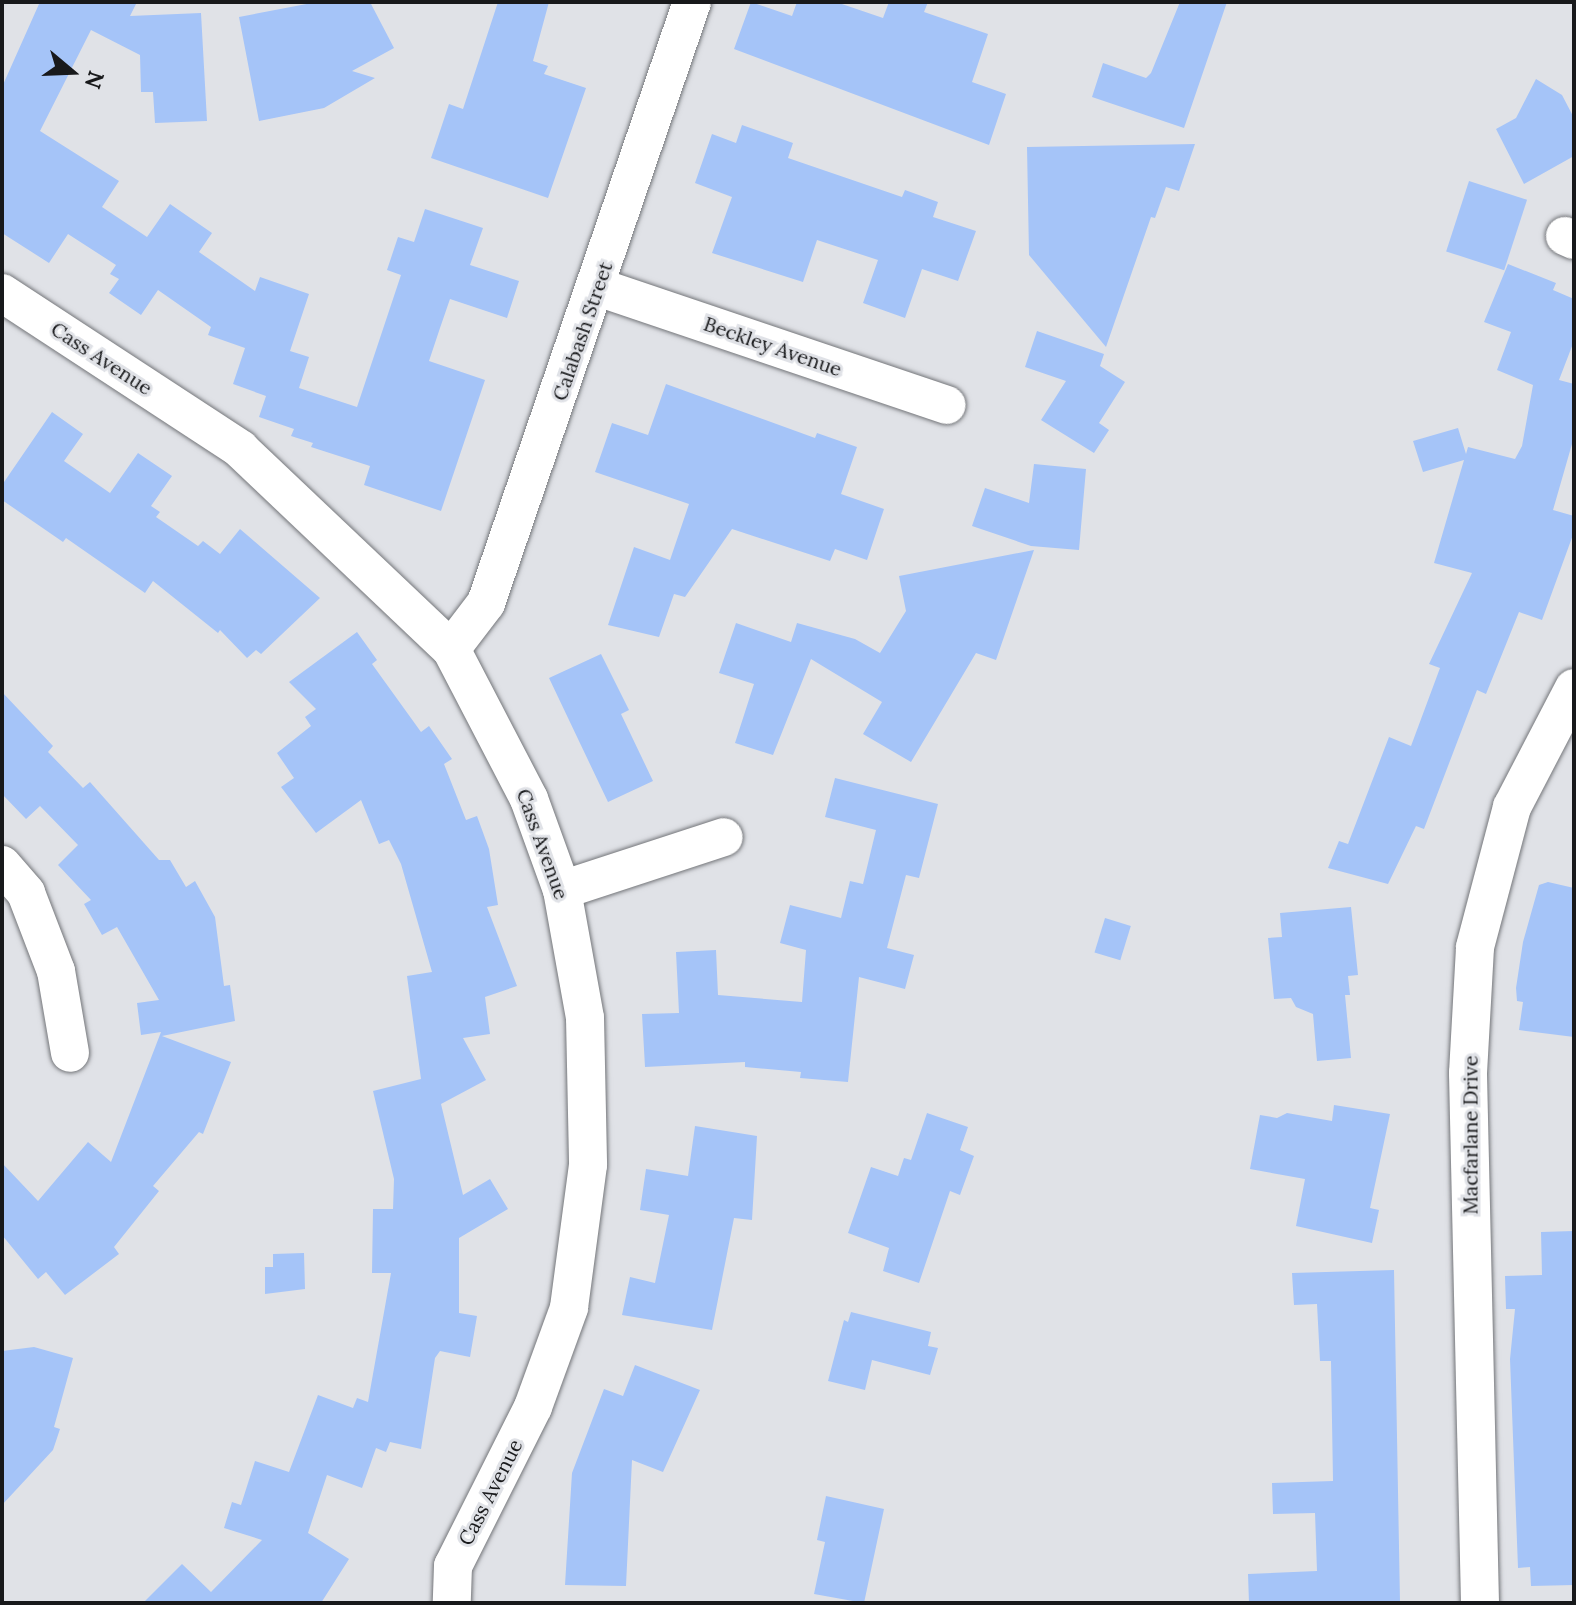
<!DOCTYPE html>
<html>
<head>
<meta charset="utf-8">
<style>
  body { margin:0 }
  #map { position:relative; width:1576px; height:1605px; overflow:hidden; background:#e0e2e7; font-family:Lora,serif }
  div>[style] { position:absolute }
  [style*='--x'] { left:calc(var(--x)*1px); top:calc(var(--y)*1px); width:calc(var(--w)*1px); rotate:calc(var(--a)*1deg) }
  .building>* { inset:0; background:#a5c4f8; transform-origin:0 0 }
  .roads { filter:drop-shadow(0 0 2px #74767a) drop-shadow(0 0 2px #74767a) }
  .minor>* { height:38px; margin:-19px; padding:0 19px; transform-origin:19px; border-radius:19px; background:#fff }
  span { translate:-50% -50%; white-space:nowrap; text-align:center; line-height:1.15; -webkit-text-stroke:6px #e0e2e7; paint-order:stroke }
  .street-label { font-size:20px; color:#18191b }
  .frame { position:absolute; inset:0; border:4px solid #18191b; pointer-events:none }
  .north { position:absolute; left:32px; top:32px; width:80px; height:80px; -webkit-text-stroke:6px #e0e2e7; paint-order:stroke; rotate:109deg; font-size:22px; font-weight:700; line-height:32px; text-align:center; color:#18191b }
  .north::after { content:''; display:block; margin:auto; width:28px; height:36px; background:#18191b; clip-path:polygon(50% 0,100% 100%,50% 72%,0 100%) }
</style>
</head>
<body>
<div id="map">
  <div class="building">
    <i style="clip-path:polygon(35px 2px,137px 2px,130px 16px,201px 13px,207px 121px,155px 123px,153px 92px,141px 92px,140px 55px,91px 30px,40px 131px,119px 181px,102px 207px,147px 237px,170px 204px,212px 233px,199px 252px,255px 291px,260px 277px,309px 294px,290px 351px,309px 357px,299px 388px,357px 407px,401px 275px,387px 270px,398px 237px,414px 242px,425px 209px,483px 228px,470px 265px,519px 281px,507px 318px,450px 299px,440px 328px,429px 361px,485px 380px,441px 511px,364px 485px,370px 466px,311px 447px,313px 443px,291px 436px,294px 429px,259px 417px,266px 396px,233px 384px,245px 348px,208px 335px,211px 327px,158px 290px,141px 315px,109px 293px,119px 279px,110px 274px,116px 265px,68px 234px,49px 263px,2px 233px,2px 87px,39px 4px)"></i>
    <i style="clip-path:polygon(317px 2px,370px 2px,394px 48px,352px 71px,375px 78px,324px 108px,259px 121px,239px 17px)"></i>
    <i style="clip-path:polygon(498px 2px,549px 2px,533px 61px,548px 66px,544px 74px,586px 88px,548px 198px,431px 158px,449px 104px,463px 109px)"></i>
    <i style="clip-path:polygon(751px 2px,792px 16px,797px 2px,836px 2px,883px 18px,889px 2px,928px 2px,924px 12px,988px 34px,972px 82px,1006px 94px,989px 145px,734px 49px)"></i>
    <i style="clip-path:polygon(1180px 2px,1227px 2px,1184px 128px,1092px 97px,1103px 63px,1146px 78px,1151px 73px)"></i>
    <i style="clip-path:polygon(1536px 79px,1562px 95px,1574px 118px,1574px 156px,1524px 184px,1496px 129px,1516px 118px)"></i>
    <i style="clip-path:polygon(742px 125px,793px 143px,788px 158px,902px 197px,905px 190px,938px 202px,933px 217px,976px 231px,958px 281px,922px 269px,905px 318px,863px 303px,878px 260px,817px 240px,803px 282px,712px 253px,732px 197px,695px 183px,712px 134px,736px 143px)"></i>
    <i style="clip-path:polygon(1195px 144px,1179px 191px,1166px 187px,1155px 218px,1151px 217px,1106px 347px,1029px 255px,1027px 147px)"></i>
    <i style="left:1469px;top:181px;width:61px;height:74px;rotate:18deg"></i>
    <i style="clip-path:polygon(1508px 264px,1556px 283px,1553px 290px,1574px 299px,1574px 341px,1559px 380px,1574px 384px,1574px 437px,1553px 510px,1574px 516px,1574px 532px,1542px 620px,1519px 612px,1486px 694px,1477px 690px,1424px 829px,1416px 826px,1388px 884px,1328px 868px,1339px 841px,1348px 844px,1389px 737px,1411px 746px,1440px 668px,1429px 664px,1472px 573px,1434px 563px,1464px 460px,1423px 472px,1413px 441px,1458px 428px,1466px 454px,1468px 447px,1515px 459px,1522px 446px,1533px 385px,1497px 370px,1511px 332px,1484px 322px)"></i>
    <i style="clip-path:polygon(1037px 331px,1104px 354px,1100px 366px,1125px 382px,1099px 423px,1109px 430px,1094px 453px,1041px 420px,1066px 381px,1025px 367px)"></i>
    <i style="clip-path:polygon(666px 384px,815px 438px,817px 433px,857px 447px,841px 494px,884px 509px,867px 560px,835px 549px,830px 561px,732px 529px,685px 597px,674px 594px,659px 637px,608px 625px,634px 547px,670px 560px,689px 504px,595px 472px,612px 423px,648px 435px)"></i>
    <i style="clip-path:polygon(52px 412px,83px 434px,64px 461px,110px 493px,138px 453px,172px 476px,151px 506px,160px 512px,156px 517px,198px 546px,203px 541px,220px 554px,240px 529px,320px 598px,261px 654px,256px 650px,247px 658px,220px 630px,218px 633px,153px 581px,145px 593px,66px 538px,63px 542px,2px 500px,2px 485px)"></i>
    <i style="clip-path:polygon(1034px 464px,1086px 469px,1079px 550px,1031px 546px,972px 526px,985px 488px,1029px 503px)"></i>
    <i style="clip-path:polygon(1034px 550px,996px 660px,976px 653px,911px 762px,863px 734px,882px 702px,811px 659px,773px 755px,735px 743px,754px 684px,719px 673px,736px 623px,791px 642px,797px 623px,855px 639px,880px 653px,906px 611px,899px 576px)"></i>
    <i style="clip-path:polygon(357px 632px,377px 660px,372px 664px,421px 732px,429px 726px,452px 759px,444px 764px,466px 820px,477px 816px,489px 849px,498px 905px,487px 907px,517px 986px,485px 997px,490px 1034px,463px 1038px,486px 1080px,441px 1104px,463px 1195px,490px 1179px,508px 1209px,459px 1238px,459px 1313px,477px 1316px,470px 1357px,440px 1351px,435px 1358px,421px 1449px,390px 1442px,386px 1452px,376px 1448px,362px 1488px,327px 1475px,308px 1533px,349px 1559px,321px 1603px,143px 1603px,182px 1564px,211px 1592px,262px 1540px,224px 1528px,232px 1502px,241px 1505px,255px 1461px,289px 1472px,318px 1395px,353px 1408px,357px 1398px,368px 1402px,391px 1273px,372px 1273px,373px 1209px,393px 1209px,394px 1179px,373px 1091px,421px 1079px,407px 976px,432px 972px,401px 864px,389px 840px,379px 844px,361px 800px,316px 833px,281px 787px,294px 778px,277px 753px,311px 726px,305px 717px,316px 709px,289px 682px)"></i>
    <i style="clip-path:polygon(601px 654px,629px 710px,621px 714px,653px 781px,608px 802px,549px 678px)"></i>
    <i style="clip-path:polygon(2px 692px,53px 746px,48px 752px,83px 788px,90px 782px,159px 860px,170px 860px,186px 887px,195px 881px,215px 917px,224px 986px,230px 985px,235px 1021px,162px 1036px,231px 1062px,203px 1134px,199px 1132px,153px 1186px,159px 1191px,114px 1247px,119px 1254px,65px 1295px,46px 1272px,38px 1279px,2px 1235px,2px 1163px,38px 1201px,88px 1142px,111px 1162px,161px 1032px,141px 1035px,137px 1003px,159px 1000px,117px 927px,102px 935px,84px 904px,91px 900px,58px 865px,78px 845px,40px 806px,26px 819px,2px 794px)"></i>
    <i style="clip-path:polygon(835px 778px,938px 804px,919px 878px,906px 875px,887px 948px,914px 955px,905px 989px,859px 977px,848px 1082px,800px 1078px,801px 1072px,745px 1067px,745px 1062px,645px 1067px,642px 1014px,679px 1013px,676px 952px,716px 950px,718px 995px,802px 1002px,806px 950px,780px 943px,790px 905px,841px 918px,850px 881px,863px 884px,876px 830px,825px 817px)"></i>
    <i style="clip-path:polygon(1548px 882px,1574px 888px,1574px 1037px,1519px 1030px,1523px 1002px,1517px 1001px,1516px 988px,1523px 942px,1539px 885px)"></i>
    <i style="clip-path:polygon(1351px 907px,1358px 975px,1348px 976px,1350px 995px,1345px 995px,1351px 1058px,1317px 1061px,1313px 1014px,1296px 1007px,1291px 998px,1274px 999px,1268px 938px,1282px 937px,1280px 913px)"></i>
    <i style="left:1105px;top:918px;width:27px;height:36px;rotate:17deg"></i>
    <i style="clip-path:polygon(1334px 1105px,1390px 1114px,1370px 1208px,1379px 1210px,1372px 1243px,1296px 1226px,1305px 1179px,1250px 1169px,1260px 1115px,1277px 1118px,1287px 1113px,1332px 1121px)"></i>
    <i style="clip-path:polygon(927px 1113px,968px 1127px,960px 1150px,974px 1156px,960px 1195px,950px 1191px,919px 1283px,883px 1271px,889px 1248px,848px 1233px,871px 1167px,898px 1176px,904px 1158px,911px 1160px)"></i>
    <i style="clip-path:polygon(695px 1126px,757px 1136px,752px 1220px,734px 1218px,712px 1330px,622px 1315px,630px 1277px,655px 1283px,669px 1215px,640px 1210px,646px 1169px,688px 1176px)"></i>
    <i style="clip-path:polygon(1574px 1231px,1574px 1585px,1531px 1586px,1530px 1567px,1518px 1568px,1510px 1359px,1515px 1309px,1506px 1309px,1505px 1276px,1542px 1275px,1541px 1232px)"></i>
    <i style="clip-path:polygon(304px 1253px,305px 1289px,265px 1294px,265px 1267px,273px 1267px,273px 1254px)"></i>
    <i style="clip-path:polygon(1394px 1270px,1400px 1602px,1249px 1603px,1248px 1574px,1317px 1571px,1315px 1513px,1273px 1514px,1272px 1483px,1333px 1481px,1331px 1361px,1320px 1361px,1317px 1304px,1294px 1305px,1292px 1273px)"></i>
    <i style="clip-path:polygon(851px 1312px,931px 1332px,928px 1346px,938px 1348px,930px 1375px,872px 1360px,865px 1390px,828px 1381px,844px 1320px,848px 1322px)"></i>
    <i style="clip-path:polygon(34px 1347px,73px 1358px,54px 1427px,60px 1429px,53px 1450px,2px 1505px,2px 1351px)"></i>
    <i style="clip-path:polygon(635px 1365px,700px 1390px,663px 1472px,632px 1460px,626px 1586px,565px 1585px,572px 1473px,604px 1389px,623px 1396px)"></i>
    <i style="clip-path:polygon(826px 1496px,884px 1509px,864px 1603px,814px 1594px,825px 1542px,817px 1540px)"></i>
  </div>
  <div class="roads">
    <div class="minor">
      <i style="--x:1565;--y:236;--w:10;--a:24"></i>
      <i style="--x:598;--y:287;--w:368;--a:18.7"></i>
      <i style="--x:2;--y:293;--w:285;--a:33.2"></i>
      <i style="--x:240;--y:449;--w:291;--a:43.5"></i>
      <i style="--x:451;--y:649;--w:169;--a:62.5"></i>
      <i style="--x:529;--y:799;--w:97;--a:70.1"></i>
      <i style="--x:562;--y:890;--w:130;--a:79.8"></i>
      <i style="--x:585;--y:1018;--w:147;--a:88.8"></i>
      <i style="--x:588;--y:1165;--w:144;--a:97.6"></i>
      <i style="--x:569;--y:1308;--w:105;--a:110"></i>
      <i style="--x:533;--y:1407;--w:178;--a:116.7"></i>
      <i style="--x:453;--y:1566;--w:37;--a:92"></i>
      <i style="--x:451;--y:649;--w:58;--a:-52.7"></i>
      <i style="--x:486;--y:603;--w:635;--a:-71.08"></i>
      <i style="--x:2;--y:865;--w:37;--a:49"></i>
      <i style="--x:26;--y:893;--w:84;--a:69"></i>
      <i style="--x:56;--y:971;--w:83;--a:80.3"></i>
      <i style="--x:562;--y:890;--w:170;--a:-18.1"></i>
      <i style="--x:1480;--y:1603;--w:530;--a:-91.3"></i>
      <i style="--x:1468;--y:1073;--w:126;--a:-86.8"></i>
      <i style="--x:1475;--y:947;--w:145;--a:-75.2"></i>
      <i style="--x:1512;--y:807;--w:134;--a:-62.5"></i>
    </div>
  </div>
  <div class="street-label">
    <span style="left:582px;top:331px;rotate:-71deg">Calabash Street</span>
    <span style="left:773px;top:346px;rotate:19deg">Beckley Avenue</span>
    <span style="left:102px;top:358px;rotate:33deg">Cass Avenue</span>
    <span style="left:543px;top:844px;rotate:70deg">Cass Avenue</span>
    <span style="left:1470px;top:1135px;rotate:-90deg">Macfarlane Drive</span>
    <span style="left:490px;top:1492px;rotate:-63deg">Cass Avenue</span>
  </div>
  <div class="frame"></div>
  <div class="north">N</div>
</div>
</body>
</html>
